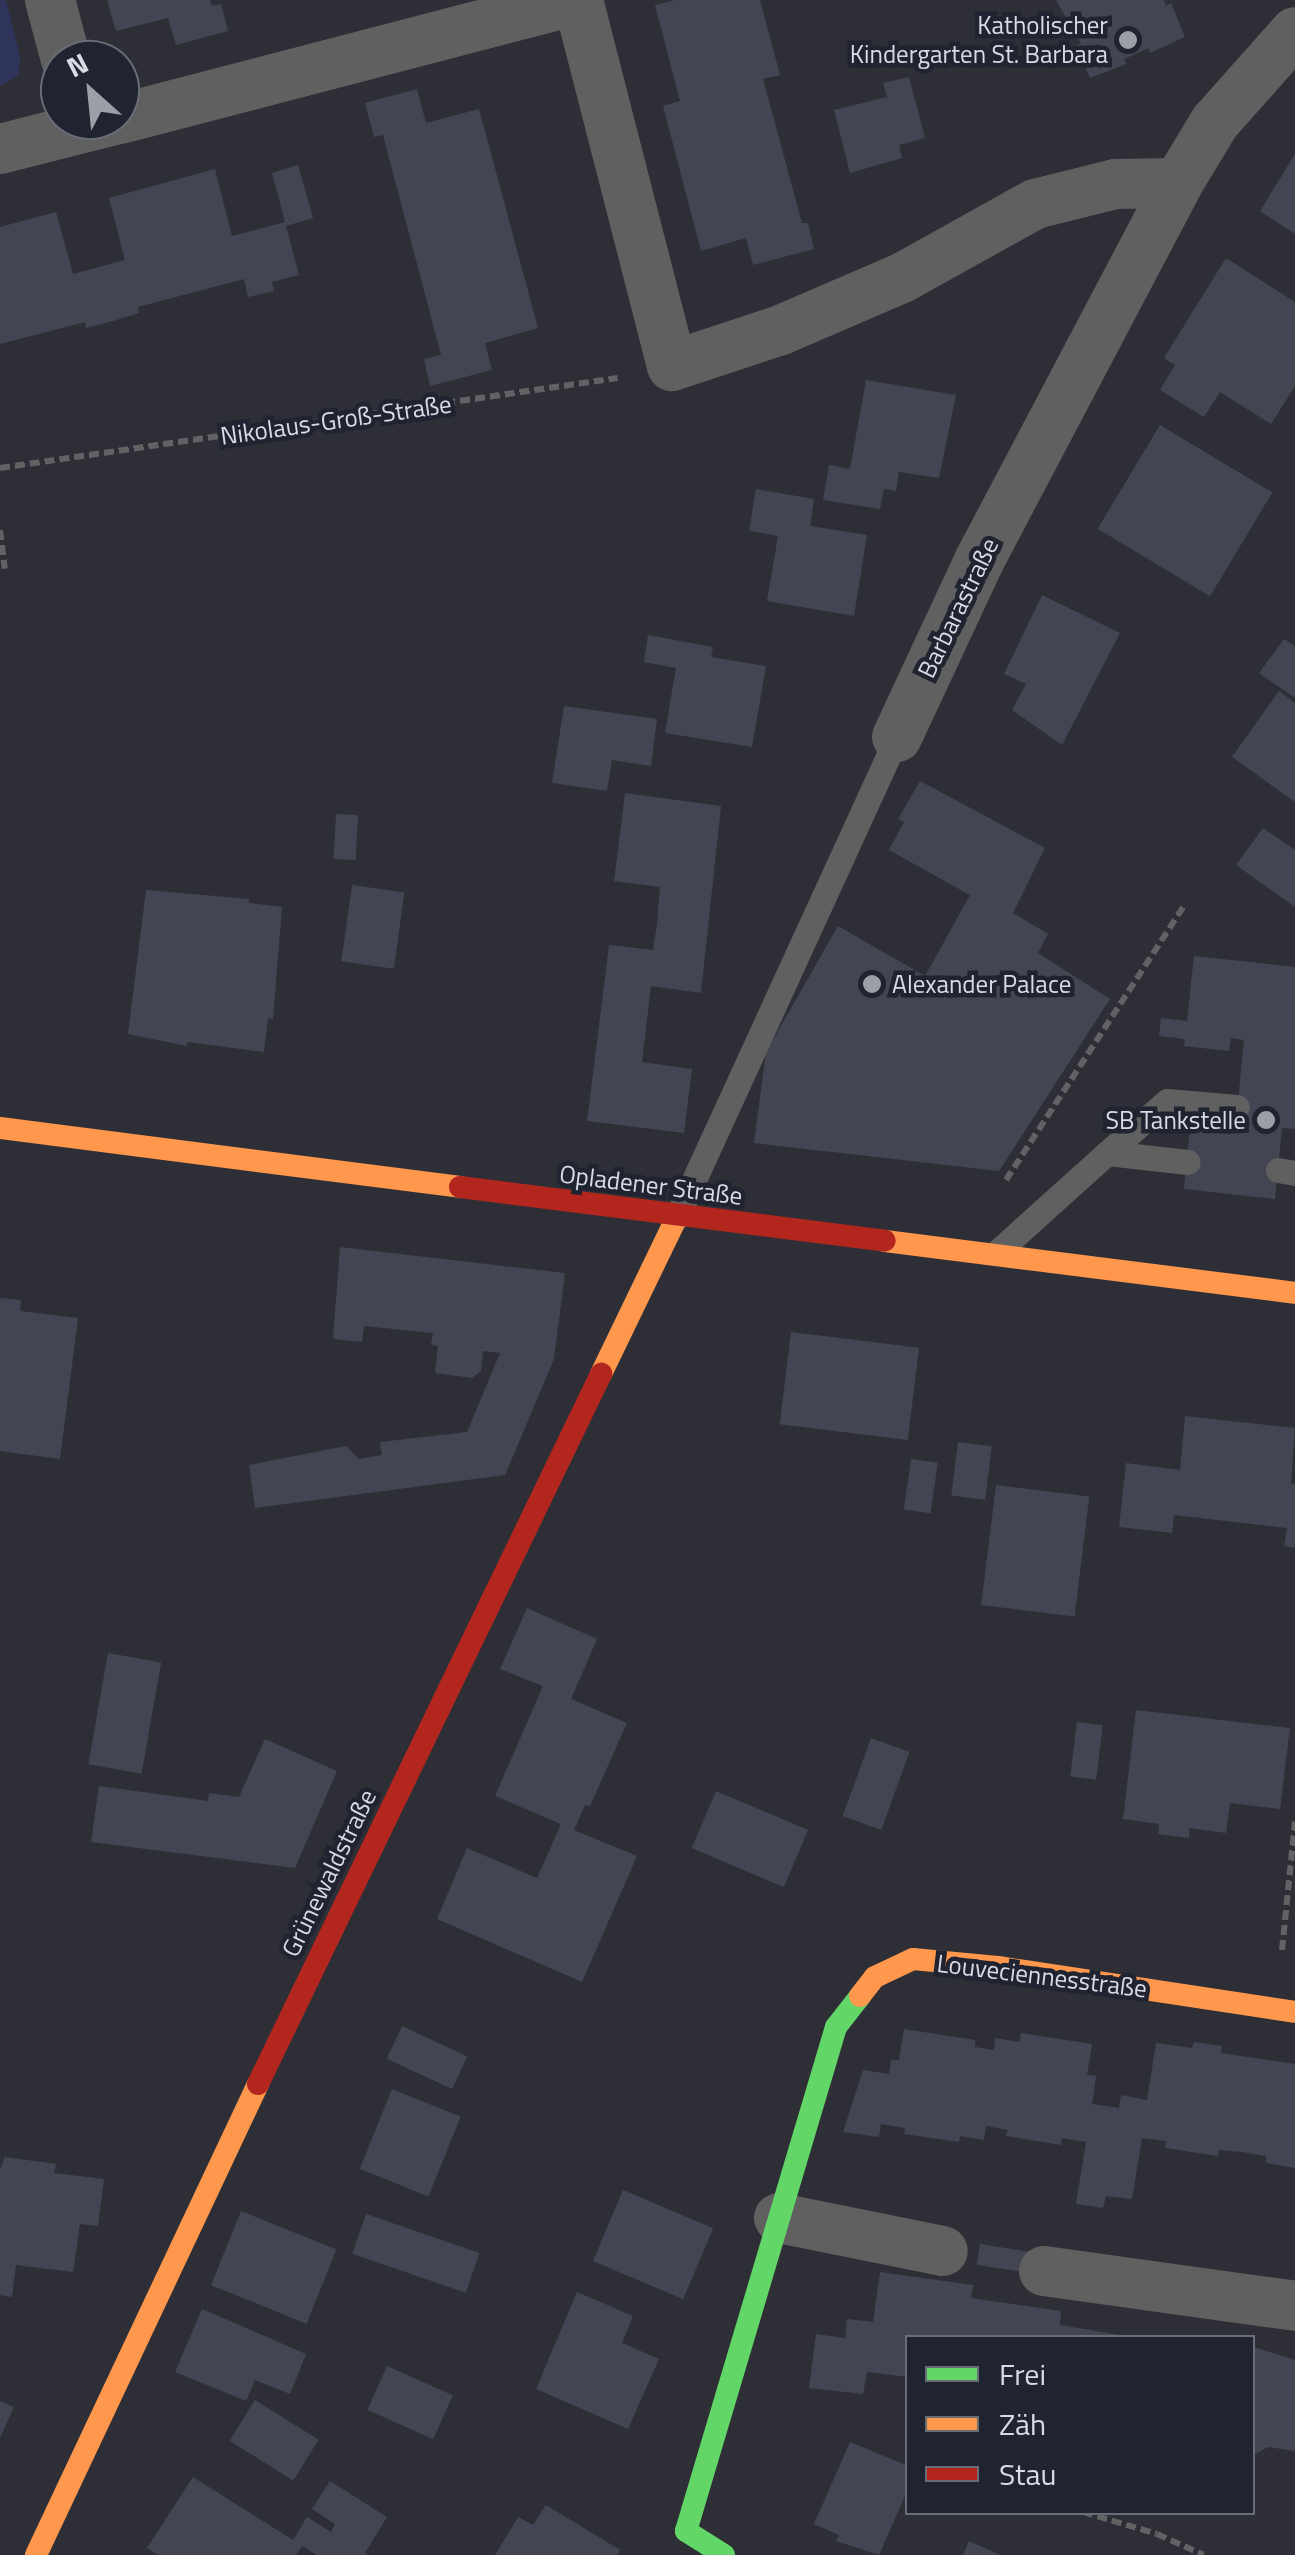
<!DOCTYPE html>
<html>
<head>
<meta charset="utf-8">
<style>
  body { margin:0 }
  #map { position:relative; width:1295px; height:2555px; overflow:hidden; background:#2e2f36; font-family:"Titillium Web",sans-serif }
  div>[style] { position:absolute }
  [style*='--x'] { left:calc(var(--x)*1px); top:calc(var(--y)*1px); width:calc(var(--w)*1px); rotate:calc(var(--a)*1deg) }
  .green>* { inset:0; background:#2f345c }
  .building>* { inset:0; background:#434552; transform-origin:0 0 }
  .path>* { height:6px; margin-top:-3px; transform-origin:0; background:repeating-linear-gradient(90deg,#616263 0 10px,transparent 0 15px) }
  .lane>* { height:25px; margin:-12.5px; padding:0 12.5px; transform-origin:12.5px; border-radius:12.5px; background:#5f605f }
  .street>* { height:50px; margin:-25px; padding:0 25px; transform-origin:25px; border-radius:25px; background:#5f605f }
  .fast>* { height:22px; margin:-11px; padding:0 11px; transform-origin:11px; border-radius:11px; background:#63d668 }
  .slow>* { height:22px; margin:-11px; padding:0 11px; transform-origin:11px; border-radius:11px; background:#ff974d }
  .jam>* { height:22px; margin:-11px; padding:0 11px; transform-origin:11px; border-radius:11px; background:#b3261e }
  .dots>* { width:28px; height:28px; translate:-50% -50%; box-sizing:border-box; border:5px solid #202330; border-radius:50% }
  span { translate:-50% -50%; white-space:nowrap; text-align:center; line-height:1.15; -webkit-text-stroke:9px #202330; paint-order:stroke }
  .poi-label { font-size:25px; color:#d9dbe4 }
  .right { translate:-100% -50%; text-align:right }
  .left { translate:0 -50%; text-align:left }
  .street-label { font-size:25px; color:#d9dbe4 }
  .legend { position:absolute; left:905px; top:2335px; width:350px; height:180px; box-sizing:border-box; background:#202330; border:2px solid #6a6d78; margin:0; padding:12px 18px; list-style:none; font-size:30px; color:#d9dbe4 }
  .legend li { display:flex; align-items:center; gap:20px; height:50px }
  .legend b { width:50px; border:2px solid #6a6d78 }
  .north { position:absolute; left:40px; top:40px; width:100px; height:100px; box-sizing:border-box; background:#202330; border:2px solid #6a6d78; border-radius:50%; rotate:333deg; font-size:28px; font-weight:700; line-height:40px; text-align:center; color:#d9dbe4 }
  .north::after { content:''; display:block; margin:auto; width:35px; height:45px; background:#9d9fa7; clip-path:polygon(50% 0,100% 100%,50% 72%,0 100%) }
</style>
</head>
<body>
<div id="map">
  <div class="green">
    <i style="clip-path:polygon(0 0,6px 0,20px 57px,19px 75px,0 86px)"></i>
  </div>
  <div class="building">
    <i style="clip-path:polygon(107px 0,210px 0,212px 6px,221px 4px,228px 31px,176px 45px,168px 18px,116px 31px)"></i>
    <i style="clip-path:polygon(675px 0,760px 0,780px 75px,763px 79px,802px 223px,808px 223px,814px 249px,753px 265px,746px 238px,701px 251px,663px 106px,680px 101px,655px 5px)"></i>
    <i style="clip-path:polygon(1056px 0,1164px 0,1166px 6px,1171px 3px,1185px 37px,1150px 53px,1149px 48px,1124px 59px,1126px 64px,1090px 78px,1076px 45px,1081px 44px)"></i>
    <i style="clip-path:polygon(909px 77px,925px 138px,899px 145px,902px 158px,850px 173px,834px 110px,887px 97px,883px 83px)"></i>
    <i style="clip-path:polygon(417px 89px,426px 123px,479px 109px,538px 328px,485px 343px,492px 370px,430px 386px,424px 359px,441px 355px,383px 135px,374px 137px,365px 103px)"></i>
    <i style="clip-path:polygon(1295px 154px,1295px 234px,1260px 211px)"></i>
    <i style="clip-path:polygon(298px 165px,313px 218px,286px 226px,299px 275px,272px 282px,274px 291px,248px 297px,244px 279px,138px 307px,139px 313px,113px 321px,86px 328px,85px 322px,0 344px,0 227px,56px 212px,73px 274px,125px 260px,109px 198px,215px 169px,232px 236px,285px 222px,272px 173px)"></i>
    <i style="clip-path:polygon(1226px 258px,1295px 302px,1295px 386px,1271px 424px,1220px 392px,1204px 417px,1160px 390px,1175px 365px,1164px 358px)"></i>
    <i style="clip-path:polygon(866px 380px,956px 395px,939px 478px,899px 472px,896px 491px,884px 489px,880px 509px,823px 500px,829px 465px,850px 469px)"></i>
    <i style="left:1160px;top:425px;width:131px;height:121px;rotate:31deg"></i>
    <i style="clip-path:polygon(756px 489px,814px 499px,810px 526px,867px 535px,854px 616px,767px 601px,778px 536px,749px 531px)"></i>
    <i style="clip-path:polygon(1042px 595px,1120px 633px,1062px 745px,1012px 710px,1026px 684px,1004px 674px)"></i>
    <i style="clip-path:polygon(648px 635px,713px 647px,711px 657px,766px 666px,752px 747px,665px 733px,676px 668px,644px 662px)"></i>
    <i style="clip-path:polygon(1284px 639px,1295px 646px,1295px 698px,1259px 673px)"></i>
    <i style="clip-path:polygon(1279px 691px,1295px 703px,1295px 802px,1232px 757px)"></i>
    <i style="clip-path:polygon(564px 706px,657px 719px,651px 766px,612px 760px,607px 791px,552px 783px)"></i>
    <i style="clip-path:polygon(920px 781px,1045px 848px,1013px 913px,1048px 934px,1038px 953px,1110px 999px,999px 1171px,754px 1143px,766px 1052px,838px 926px,925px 976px,970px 895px,889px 850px,904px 822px,898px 819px)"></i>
    <i style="clip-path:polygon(625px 793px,721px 806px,701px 993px,651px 986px,642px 1062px,692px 1069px,684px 1133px,587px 1121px,609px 945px,653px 950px,657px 924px,660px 887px,614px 881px)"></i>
    <i style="left:336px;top:814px;width:22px;height:45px;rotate:3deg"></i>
    <i style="clip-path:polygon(1263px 828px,1295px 850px,1295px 907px,1236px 865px)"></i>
    <i style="left:352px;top:885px;width:53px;height:77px;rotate:8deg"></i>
    <i style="clip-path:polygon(146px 890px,249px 899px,249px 903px,282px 907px,273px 1019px,268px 1018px,264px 1052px,187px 1042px,187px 1046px,128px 1034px)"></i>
    <i style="clip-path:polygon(1194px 956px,1295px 967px,1295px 1129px,1282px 1128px,1275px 1199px,1184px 1189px,1191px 1118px,1236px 1122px,1244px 1040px,1231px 1038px,1229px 1051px,1184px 1046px,1185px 1039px,1159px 1036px,1161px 1018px,1187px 1021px)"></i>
    <i style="clip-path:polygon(340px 1247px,565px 1273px,554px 1359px,505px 1475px,255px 1508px,249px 1465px,346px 1446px,359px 1459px,382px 1455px,380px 1442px,467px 1432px,500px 1353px,483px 1351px,481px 1371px,472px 1378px,435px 1373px,438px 1346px,431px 1345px,433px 1333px,364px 1326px,362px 1342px,333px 1339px)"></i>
    <i style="clip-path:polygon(0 1298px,21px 1300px,20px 1311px,78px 1318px,60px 1459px,0 1451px)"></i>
    <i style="left:791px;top:1332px;width:129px;height:93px;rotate:7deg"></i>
    <i style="clip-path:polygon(1185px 1416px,1295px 1428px,1291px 1483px,1295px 1484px,1295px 1548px,1284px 1546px,1287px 1528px,1174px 1515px,1172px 1533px,1119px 1527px,1126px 1463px,1180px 1470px)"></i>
    <i style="left:958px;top:1442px;width:34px;height:54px;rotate:7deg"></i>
    <i style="left:911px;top:1459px;width:27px;height:51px;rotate:8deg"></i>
    <i style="left:996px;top:1485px;width:94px;height:121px;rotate:7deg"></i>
    <i style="clip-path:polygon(527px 1608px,597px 1639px,571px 1699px,627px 1723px,590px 1806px,585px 1805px,574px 1830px,637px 1856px,582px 1982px,437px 1919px,467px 1848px,537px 1878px,561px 1824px,495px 1796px,543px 1686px,500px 1669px)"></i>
    <i style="left:108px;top:1653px;width:54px;height:113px;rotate:10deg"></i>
    <i style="clip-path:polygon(1136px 1710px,1290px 1728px,1280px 1809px,1230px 1803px,1226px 1833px,1189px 1828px,1189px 1838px,1158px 1834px,1159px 1824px,1123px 1819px)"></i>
    <i style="left:1077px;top:1722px;width:26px;height:55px;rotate:7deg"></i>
    <i style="left:871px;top:1738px;width:41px;height:83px;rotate:20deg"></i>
    <i style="clip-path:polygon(265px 1739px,337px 1771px,295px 1868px,91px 1842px,99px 1786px,208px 1801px,209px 1793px,239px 1797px)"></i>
    <i style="left:716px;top:1791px;width:100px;height:62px;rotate:23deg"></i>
    <i style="left:402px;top:2026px;width:72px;height:36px;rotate:25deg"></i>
    <i style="clip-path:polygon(904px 2029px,975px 2040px,975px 2047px,994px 2050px,995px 2038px,1020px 2042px,1021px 2033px,1092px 2044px,1087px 2075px,1096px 2076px,1092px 2104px,1119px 2108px,1121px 2095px,1147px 2100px,1156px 2043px,1192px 2048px,1194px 2042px,1222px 2046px,1221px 2053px,1295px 2064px,1295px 2168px,1266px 2163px,1266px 2156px,1242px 2152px,1219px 2150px,1218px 2156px,1165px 2148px,1166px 2141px,1142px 2138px,1132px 2199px,1106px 2196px,1103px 2208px,1076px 2204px,1086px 2142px,1062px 2138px,1061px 2145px,1006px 2136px,1008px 2130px,986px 2126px,984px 2140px,960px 2136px,959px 2142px,904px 2134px,905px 2128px,881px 2124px,879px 2137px,843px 2132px,863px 2070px,889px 2074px,891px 2060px,899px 2060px)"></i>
    <i style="left:392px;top:2089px;width:74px;height:86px;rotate:22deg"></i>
    <i style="clip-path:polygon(5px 2157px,56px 2164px,54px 2173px,104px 2179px,98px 2226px,80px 2224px,73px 2272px,16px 2265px,12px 2297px,0 2295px,0 2170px)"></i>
    <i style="left:623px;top:2190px;width:98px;height:77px;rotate:23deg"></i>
    <i style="left:241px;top:2211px;width:103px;height:80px;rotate:22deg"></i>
    <i style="left:366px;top:2214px;width:120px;height:42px;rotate:19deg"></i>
    <i style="left:980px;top:2244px;width:53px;height:21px;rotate:9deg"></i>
    <i style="clip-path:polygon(880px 2272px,973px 2285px,971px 2298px,1061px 2311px,1060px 2325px,1138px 2338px,908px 2338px,908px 2377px,867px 2372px,863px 2394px,809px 2388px,816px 2334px,845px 2338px,847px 2319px,873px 2322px)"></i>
    <i style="clip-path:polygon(577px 2292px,633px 2316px,622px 2343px,659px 2359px,628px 2429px,536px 2389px)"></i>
    <i style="clip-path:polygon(202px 2309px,306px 2354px,290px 2394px,255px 2380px,246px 2401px,175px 2372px)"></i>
    <i style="clip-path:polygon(1254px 2347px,1295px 2360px,1295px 2451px,1268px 2447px,1252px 2456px)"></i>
    <i style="left:387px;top:2366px;width:72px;height:48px;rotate:24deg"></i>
    <i style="left:255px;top:2400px;width:75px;height:48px;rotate:32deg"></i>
    <i style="clip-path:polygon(0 2401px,14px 2407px,0 2438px)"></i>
    <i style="clip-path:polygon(850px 2442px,908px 2466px,908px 2489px,879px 2555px,836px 2541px,839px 2535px,814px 2524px)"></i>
    <i style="clip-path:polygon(193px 2477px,293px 2540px,307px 2517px,331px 2532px,335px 2524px,312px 2509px,330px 2481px,387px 2517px,365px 2553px,369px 2555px,317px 2555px,302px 2546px,296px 2555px,158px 2555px,147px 2548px)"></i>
    <i style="clip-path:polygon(546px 2505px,620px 2550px,617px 2555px,495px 2555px,518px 2517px,533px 2525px)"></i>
    <i style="clip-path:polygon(969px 2541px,1000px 2555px,963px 2555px)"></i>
  </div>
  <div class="path">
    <i style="--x:0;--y:468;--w:624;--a:-8.3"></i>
    <i style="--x:0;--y:530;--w:39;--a:83"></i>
    <i style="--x:1006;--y:1180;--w:330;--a:-57"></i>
    <i style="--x:1282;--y:1950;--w:129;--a:-84.2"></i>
    <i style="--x:1083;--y:2512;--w:77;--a:16.6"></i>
    <i style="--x:1157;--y:2534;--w:51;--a:24.1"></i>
  </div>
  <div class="lane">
    <i style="--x:1107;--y:1153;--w:79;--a:-40.9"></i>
    <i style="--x:1167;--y:1101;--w:70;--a:4.9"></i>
    <i style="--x:1278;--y:1170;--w:17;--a:10"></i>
    <i style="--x:677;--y:1217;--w:528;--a:-65.38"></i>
    <i style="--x:996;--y:1253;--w:149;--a:-42"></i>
    <i style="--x:1107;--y:1153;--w:81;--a:6.4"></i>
  </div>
  <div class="street">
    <i style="--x:50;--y:0;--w:62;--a:75.1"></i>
    <i style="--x:578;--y:0;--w:378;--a:75.6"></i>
    <i style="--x:672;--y:366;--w:115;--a:-18.3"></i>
    <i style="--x:781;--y:330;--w:132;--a:-23.3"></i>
    <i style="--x:902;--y:278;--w:152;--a:-29.1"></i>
    <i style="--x:1035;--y:204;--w:82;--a:-14"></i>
    <i style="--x:1115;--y:184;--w:63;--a:-0.9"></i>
    <i style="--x:120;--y:119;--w:473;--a:-14.6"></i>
    <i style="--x:0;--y:149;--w:119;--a:-14.2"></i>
    <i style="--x:897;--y:737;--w:194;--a:-65"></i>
    <i style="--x:979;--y:561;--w:427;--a:-62.2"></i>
    <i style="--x:1178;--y:183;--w:71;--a:-58.8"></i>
    <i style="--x:1215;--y:122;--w:120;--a:-48.4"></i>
    <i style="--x:779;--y:2218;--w:167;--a:11.4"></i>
    <i style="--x:1044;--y:2271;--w:253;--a:7.9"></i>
  </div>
  <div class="fast">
    <i style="--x:724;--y:2555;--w:45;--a:-147.7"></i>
    <i style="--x:686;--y:2531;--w:526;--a:-73.43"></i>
    <i style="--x:836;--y:2027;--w:39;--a:-52"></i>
  </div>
  <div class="slow">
    <i style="--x:0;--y:1128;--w:464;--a:7.3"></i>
    <i style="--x:885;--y:1241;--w:413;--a:7.2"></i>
    <i style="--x:601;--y:1374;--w:174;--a:-64.2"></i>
    <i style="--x:860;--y:1996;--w:24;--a:-52"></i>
    <i style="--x:875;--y:1977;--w:42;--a:-25.3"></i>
    <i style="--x:913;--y:1959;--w:85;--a:5.4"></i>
    <i style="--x:998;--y:1967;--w:300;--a:8.6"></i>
    <i style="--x:36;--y:2555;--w:521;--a:-64.76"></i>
  </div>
  <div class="jam">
    <i style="--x:460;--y:1187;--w:428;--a:7.2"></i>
    <i style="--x:258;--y:2084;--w:789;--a:-64.21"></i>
  </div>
  <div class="dots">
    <i style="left:1128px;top:40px;background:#9d9fa7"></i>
    <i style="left:872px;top:984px;background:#9d9fa7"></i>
    <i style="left:1266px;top:1120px;background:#9d9fa7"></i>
  </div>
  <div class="poi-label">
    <span class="right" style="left:1108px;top:40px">Katholischer<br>Kindergarten St. Barbara</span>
    <span class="left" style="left:892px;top:984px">Alexander Palace</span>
    <span class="right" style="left:1246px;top:1120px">SB Tankstelle</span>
  </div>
  <div class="street-label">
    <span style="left:336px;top:420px;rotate:-8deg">Nikolaus-Groß-Straße</span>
    <span style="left:958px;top:608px;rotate:-64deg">Barbarastraße</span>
    <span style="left:651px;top:1185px;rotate:7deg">Opladener Straße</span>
    <span style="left:329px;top:1873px;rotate:-64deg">Grünewaldstraße</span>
    <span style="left:1042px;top:1976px;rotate:7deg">Louveciennesstraße</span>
  </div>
  <ul class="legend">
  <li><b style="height:12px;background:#63d668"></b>Frei</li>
  <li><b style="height:12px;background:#ff974d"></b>Zäh</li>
  <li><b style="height:12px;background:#b3261e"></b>Stau</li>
  </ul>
  <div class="north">N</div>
</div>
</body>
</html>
